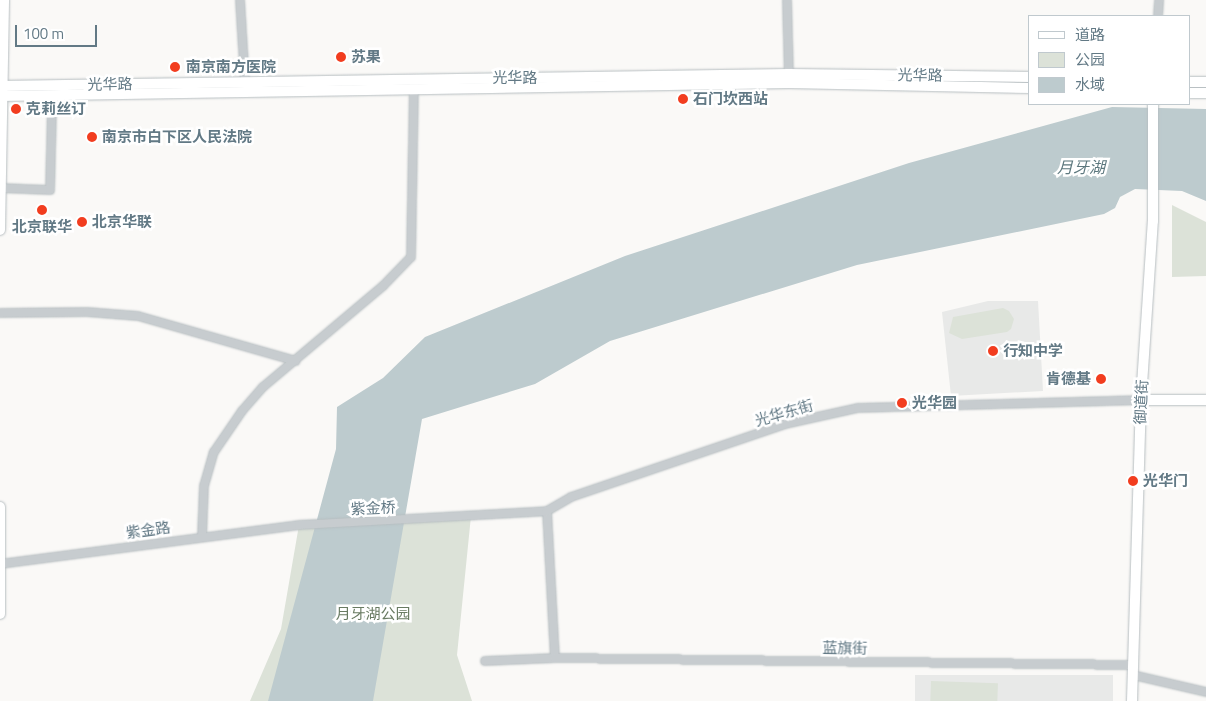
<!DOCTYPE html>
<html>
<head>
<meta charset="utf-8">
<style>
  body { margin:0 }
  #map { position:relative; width:1206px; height:701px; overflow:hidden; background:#faf9f7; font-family:"Titillium Web","Noto Sans SC",sans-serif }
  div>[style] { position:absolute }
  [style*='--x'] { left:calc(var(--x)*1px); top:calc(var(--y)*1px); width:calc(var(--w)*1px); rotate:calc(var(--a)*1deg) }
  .built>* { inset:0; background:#e8e9e8; transform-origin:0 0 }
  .green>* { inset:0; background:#dce2d8; transform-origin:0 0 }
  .water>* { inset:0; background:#bdcbce }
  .roads { filter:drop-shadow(0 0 1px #b7bec1) drop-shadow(0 0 1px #b7bec1) }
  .minor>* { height:8px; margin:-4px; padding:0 4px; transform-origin:4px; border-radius:4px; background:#c7cccf }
  .major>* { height:10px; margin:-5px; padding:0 5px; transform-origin:5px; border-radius:5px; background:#fff }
  .dots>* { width:14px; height:14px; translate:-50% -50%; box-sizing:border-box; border:2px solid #fff; border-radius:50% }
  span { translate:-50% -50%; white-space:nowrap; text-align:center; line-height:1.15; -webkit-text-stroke:5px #fff; paint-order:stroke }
  .poi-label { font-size:15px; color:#627985; font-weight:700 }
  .left { translate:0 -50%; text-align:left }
  .right { translate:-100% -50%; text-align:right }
  .street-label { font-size:15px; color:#627985 }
  .park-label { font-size:15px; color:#697b62 }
  .water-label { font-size:16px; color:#5d787e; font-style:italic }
  .legend { position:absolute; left:1028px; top:15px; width:162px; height:90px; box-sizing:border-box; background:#fff; border:1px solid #c0c9ce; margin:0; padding:6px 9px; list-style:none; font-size:15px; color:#627985 }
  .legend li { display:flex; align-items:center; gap:10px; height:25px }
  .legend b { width:25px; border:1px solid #c0c9ce }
  .scale { position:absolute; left:15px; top:25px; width:82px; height:22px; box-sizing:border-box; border:2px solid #627985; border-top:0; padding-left:6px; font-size:15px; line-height:18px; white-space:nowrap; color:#627985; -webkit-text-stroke:4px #fff; paint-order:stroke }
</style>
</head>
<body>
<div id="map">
  <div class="built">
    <i style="clip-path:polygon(988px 301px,1038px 301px,1043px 391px,951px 396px,942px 312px)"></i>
    <i style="left:915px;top:675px;width:198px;height:26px"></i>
  </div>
  <div class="green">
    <i style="clip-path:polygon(1172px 205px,1206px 222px,1206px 276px,1172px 277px)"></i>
    <i style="clip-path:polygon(1003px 308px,1009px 311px,1014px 319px,1011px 329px,1007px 332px,962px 339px,949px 333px,953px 317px)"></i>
    <i style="clip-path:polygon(471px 516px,457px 655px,472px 701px,250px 701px,281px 629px,299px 525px)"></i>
    <i style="left:931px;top:681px;width:67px;height:20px;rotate:2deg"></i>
  </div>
  <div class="water">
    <i style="clip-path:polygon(1112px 107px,1206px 109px,1206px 201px,1182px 191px,1135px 189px,1120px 197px,1115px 208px,1104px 214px,857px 265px,610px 341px,535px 384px,422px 419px,373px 701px,268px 701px,336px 449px,337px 407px,383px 378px,425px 337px,625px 256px,909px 163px)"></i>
  </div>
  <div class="roads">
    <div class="minor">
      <i style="--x:240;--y:0;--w:82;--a:86.5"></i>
      <i style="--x:787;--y:0;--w:79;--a:88.5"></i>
      <i style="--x:1158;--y:16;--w:16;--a:-86"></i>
      <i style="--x:0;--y:188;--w:50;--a:2.3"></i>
      <i style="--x:50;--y:190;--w:83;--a:-88.6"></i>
      <i style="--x:0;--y:313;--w:87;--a:-0.7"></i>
      <i style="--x:87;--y:312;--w:51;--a:4.5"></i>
      <i style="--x:138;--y:316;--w:164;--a:15.9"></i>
      <i style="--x:547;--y:511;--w:147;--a:86.9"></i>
      <i style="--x:202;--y:537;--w:51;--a:-87.8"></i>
      <i style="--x:204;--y:486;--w:35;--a:-74"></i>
      <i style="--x:214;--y:452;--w:50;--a:-55.7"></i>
      <i style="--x:242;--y:411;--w:32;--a:-49"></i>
      <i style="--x:263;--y:387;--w:157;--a:-40.1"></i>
      <i style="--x:383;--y:286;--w:40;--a:-46"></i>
      <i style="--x:411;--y:257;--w:173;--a:-89"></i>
      <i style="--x:0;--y:564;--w:302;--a:-7.4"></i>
      <i style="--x:299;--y:525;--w:248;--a:-3.2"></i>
      <i style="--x:547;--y:511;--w:28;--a:-30"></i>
      <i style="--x:571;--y:497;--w:226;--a:-18.8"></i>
      <i style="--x:785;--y:424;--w:75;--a:-12.4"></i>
      <i style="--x:858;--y:408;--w:286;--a:-1.6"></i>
      <i style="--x:485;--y:661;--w:70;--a:-2.5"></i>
      <i style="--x:555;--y:658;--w:579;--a:0.69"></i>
      <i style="--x:1133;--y:675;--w:75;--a:13.1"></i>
    </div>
    <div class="major">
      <i style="--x:1190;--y:82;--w:16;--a:0"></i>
      <i style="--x:0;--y:86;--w:789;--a:-0.87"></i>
      <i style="--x:789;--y:74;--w:241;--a:0.7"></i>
      <i style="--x:1190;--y:93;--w:16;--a:0"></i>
      <i style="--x:0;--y:96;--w:789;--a:-0.94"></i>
      <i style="--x:789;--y:83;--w:241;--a:1.2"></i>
      <i style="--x:0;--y:230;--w:230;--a:-89"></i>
      <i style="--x:1141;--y:394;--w:6;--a:90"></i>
      <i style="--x:1141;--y:400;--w:65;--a:0"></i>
      <i style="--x:0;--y:507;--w:107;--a:90"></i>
      <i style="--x:1132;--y:701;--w:301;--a:-88.3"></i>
      <i style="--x:1141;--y:400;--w:179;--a:-86.2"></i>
      <i style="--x:1153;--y:221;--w:117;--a:-90"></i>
    </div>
  </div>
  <div class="dots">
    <i style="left:341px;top:57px;background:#f23d1f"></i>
    <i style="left:175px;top:67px;background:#f23d1f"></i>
    <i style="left:683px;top:99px;background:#f23d1f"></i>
    <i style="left:16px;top:109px;background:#f23d1f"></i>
    <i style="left:92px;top:137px;background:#f23d1f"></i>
    <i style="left:42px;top:210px;background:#f23d1f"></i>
    <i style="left:82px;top:222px;background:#f23d1f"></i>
    <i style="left:993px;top:351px;background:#f23d1f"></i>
    <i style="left:1101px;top:379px;background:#f23d1f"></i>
    <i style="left:902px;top:403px;background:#f23d1f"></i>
    <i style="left:1133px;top:481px;background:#f23d1f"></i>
  </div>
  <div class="poi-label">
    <span class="left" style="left:351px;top:57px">苏果</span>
    <span class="left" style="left:186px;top:67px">南京南方医院</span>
    <span class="left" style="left:693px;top:99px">石门坎西站</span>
    <span class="left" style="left:26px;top:109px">克莉丝订</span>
    <span class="left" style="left:102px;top:137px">南京市白下区人民法院</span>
    <span class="left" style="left:92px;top:222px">北京华联</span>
    <span style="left:42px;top:227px">北京联华</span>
    <span class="left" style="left:1003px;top:351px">行知中学</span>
    <span class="right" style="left:1091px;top:379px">肯德基</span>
    <span class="left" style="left:912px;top:403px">光华园</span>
    <span class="left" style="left:1143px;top:481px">光华门</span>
  </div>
  <div class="street-label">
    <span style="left:920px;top:75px;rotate:1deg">光华路</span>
    <span style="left:515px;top:78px">光华路</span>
    <span style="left:110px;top:84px;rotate:-1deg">光华路</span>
    <span style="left:1141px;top:402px;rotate:-87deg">御道街</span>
    <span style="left:784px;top:413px;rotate:-16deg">光华东街</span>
    <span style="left:373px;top:508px;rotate:-2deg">紫金桥</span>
    <span style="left:148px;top:530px;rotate:-8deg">紫金路</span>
    <span style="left:845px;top:648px;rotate:1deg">蓝旗街</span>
  </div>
  <div class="park-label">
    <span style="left:373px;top:614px">月牙湖公园</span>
  </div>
  <div class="water-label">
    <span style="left:1081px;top:167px">月牙湖</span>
  </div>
  <ul class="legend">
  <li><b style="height:6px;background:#fff"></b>道路</li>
  <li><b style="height:14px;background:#dce2d8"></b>公园</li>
  <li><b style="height:14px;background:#bdcbce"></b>水域</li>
  </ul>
  <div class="scale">100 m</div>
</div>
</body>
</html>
